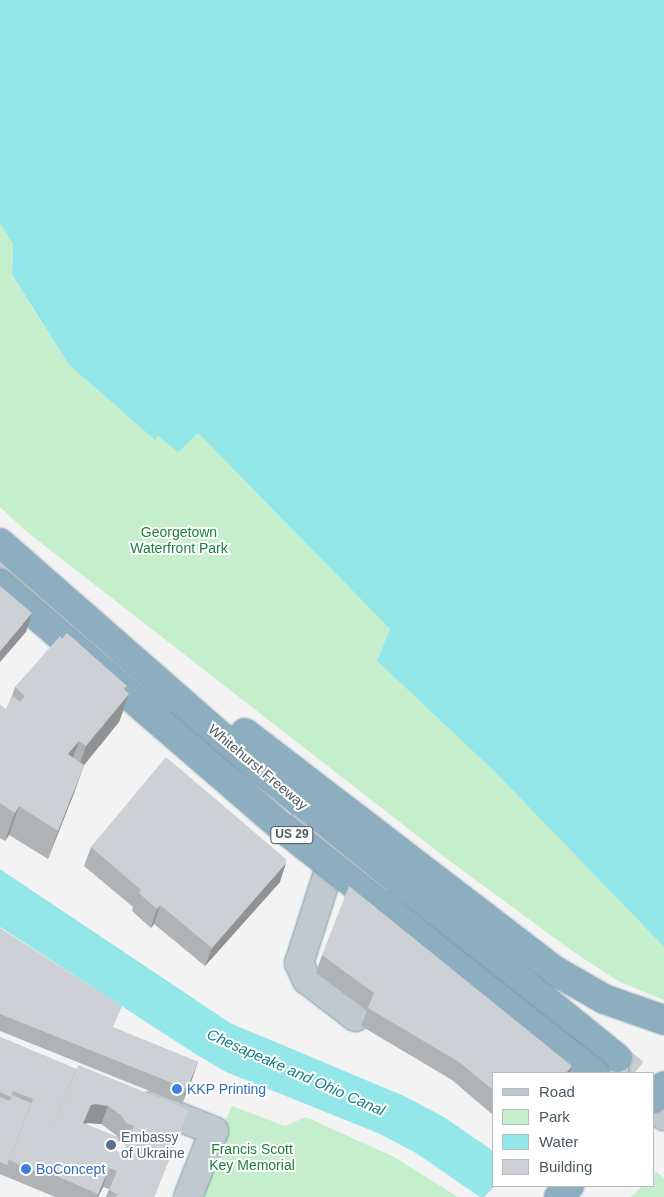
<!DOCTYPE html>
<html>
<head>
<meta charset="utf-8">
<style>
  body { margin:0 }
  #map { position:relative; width:664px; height:1197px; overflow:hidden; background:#f4f3f3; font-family:Helvetica,sans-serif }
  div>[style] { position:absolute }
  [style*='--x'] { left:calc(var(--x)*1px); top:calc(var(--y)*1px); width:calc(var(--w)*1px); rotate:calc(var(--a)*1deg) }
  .green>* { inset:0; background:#c5eecd }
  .water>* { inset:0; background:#94e7e9 }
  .pier>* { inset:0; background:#f4f3f3 }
  .highway-tunnel>* { height:28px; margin-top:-14px; transform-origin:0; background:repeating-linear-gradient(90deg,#caccce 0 28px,transparent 0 42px) }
  .roads { filter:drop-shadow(0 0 1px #7899aa) drop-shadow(0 0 1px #7899aa) }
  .minor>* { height:28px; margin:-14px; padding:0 14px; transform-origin:14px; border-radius:14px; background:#bfc9ce }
  .highway>* { height:28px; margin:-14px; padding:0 14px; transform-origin:14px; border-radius:14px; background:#8daebe }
  .bridges { filter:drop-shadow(0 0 1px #7899aa) drop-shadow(0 0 1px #7899aa) }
  .highway-bridge>* { height:28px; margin:-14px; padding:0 14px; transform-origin:14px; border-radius:14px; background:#8daebe }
  .wall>* { inset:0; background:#b0b3b6 }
  .shaded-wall>* { inset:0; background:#909294 }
  .building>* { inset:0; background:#cdd0d4 }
  .dots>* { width:14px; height:14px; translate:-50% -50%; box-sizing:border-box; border:2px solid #fff; border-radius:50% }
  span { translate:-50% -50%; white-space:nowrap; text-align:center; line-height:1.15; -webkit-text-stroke:4px #fff; paint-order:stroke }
  .shield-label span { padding:1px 4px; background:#fff; border:1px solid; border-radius:4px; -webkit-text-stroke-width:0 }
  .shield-label { font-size:12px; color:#4b595f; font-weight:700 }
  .park-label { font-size:14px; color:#1d7f3c }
  .street-label { font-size:14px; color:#4b595f }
  .shop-label { font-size:14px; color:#366cbe }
  .left { translate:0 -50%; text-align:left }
  .service-label { font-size:14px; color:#4e5e75 }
  .water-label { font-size:15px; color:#138083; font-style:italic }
  .legend { position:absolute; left:492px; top:1072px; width:162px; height:115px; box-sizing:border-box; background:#fff; border:1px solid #b7bdbf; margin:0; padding:6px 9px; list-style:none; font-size:15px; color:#4b595f }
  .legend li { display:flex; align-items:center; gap:10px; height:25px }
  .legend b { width:25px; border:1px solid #b7bdbf }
</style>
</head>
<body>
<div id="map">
  <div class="green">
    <i style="clip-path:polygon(0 223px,13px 244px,12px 276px,69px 365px,154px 439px,158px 436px,177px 451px,197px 432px,390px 629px,377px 661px,496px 773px,664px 947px,664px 1000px,620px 982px,575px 953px,451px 862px,27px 532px,0 507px)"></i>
    <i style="clip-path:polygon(232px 1106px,285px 1126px,306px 1117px,394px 1157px,458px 1197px,191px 1197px)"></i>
    <i style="clip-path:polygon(655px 1171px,664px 1178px,664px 1197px,631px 1197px,642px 1186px,653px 1186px)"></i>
  </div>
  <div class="water">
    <i style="clip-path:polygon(0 0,664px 0,664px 947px,496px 773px,377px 661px,390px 629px,198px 433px,178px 452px,158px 436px,155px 440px,69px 365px,12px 275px,13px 244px,0 223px)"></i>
    <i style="clip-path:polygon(0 869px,230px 1023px,404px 1096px,444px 1117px,493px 1151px,493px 1186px,543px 1186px,559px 1197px,480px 1197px,416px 1153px,380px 1134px,226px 1072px,197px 1055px,0 927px)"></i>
  </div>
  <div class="pier">
    <i style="clip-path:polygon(495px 1186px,547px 1186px,561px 1197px,484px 1197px)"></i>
  </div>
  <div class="highway-tunnel">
    <i style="--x:617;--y:1058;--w:23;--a:40"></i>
  </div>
  <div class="roads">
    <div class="minor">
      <i style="--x:0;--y:566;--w:211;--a:40.2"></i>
      <i style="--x:305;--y:822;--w:94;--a:39.4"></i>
      <i style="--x:336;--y:848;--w:121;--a:107.8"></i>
      <i style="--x:299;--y:963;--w:19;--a:65"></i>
      <i style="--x:307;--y:980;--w:61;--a:37.6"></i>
      <i style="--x:581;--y:1046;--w:43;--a:38.5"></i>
      <i style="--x:152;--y:1106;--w:67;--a:22"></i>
      <i style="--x:214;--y:1131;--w:71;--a:111.5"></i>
      <i style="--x:653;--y:1106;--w:15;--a:42"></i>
    </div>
    <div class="highway">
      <i style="--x:0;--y:543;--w:302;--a:41.2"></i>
      <i style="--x:227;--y:742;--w:502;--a:39.02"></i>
      <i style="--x:245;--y:733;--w:393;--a:37.5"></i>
      <i style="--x:557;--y:972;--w:54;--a:29.9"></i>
      <i style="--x:604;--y:999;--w:64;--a:19.3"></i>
      <i style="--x:559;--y:1197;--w:15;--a:-48"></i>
    </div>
  </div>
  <div class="bridges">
    <div class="highway-bridge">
      <i style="--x:0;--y:584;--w:375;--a:40.8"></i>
      <i style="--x:284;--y:829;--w:395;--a:38.2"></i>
      <i style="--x:653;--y:1098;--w:16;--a:-47"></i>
    </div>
  </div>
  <div class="wall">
    <i style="clip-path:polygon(62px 639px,127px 686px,126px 690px,129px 694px,119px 722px,84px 765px,74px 793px,48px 859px,9px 835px,5px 841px,0 838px,0 705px,6px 709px,10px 701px,15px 687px)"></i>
    <i style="clip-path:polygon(91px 847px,280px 882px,205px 966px,154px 924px,151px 928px,132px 911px,133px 907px,84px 866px)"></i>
    <i style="clip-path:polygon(0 928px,114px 1028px,198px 1062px,182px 1104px,0 1031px)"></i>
    <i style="clip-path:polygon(322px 955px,572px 1066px,570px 1073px,493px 1073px,493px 1115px,452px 1080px,361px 1026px,367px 1011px,316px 973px)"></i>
    <i style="clip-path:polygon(evenodd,0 1037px,76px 1069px,189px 1110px,154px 1197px,106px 1197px,109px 1189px,103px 1187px,98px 1197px,55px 1197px,0 1174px,0 1037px,88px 1123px,101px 1124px,116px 1135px,117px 1137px,85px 1124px,88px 1123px,0 1037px,118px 1140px,120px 1142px,127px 1145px,123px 1155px,115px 1150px,118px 1140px)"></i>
  </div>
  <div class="shaded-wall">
    <i style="clip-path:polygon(32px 613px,26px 632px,0 662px,0 651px)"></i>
    <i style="clip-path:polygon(127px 686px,121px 704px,129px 694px,119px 722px,76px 775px,86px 746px)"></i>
    <i style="clip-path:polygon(79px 741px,69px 769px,68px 754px)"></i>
    <i style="clip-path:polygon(84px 765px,74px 793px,48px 859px,58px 831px)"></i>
    <i style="clip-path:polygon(19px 806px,9px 835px,5px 841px,15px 813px)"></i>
    <i style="clip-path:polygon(286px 863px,280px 882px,205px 966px,212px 948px)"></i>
    <i style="clip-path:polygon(160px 905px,154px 924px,151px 928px,157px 909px)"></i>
    <i style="clip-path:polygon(198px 1062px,193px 1077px,182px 1104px,187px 1089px)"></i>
    <i style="clip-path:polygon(572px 1066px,570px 1073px,566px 1073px)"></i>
    <i style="clip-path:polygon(95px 1104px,108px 1106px,101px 1124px,88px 1123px,84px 1124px,83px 1123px,91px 1105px)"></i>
    <i style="clip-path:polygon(109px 1168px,103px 1187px,98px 1197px,97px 1197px)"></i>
  </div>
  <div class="building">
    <i style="clip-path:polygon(0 586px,32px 613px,0 651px)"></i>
    <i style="clip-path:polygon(67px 633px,127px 686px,124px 689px,129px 694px,86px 746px,79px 741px,68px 754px,84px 765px,58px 831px,19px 806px,15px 813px,0 803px,0 705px,6px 709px,13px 696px,20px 702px,25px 696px,15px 687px,60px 636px,62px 639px)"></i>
    <i style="clip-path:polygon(166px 757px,286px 859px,286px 863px,212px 948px,160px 905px,157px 909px,139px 893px,141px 890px,91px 847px)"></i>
    <i style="clip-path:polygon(349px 886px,572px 1066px,566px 1073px,493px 1073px,493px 1090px,459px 1062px,368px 1008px,374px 993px,322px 955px)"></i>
    <i style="clip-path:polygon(0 928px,122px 1006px,113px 1027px,198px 1062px,187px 1089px,0 1014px)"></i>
    <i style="clip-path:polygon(0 1037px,76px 1069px,35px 1171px,9px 1160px,33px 1099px,13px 1091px,11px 1097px,0 1092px)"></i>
    <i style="clip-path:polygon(evenodd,78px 1065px,189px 1110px,154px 1197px,116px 1197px,117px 1194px,109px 1190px,117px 1171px,109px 1168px,98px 1194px,36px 1167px,78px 1065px,95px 1104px,108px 1106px,122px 1116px,126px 1123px,134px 1126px,123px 1155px,114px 1149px,119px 1138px,83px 1123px,91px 1105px,95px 1104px)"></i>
    <i style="clip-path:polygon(12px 1095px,31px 1103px,7px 1165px,0 1162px,0 1097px,10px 1101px)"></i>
  </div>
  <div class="dots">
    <i style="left:177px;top:1089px;background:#3f7fe0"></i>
    <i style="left:111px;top:1145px;background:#5c6f8a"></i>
    <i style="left:26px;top:1169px;background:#3f7fe0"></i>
  </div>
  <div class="shield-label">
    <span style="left:292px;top:835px">US 29</span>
  </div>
  <div class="park-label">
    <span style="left:179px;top:540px">Georgetown<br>Waterfront Park</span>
    <span style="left:252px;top:1157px">Francis Scott<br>Key Memorial</span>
  </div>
  <div class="street-label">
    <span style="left:258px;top:767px;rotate:40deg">Whitehurst Freeway</span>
  </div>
  <div class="shop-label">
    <span class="left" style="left:187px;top:1089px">KKP Printing</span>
    <span class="left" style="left:36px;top:1169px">BoConcept</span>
  </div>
  <div class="service-label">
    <span class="left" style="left:121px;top:1145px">Embassy<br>of Ukraine</span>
  </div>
  <div class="water-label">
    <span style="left:296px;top:1072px;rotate:24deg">Chesapeake and Ohio Canal</span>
  </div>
  <ul class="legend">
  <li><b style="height:6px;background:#bfc9ce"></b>Road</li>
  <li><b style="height:14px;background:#c5eecd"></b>Park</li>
  <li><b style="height:14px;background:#94e7e9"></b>Water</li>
  <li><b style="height:14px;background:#cdd0d4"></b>Building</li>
  </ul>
</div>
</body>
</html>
